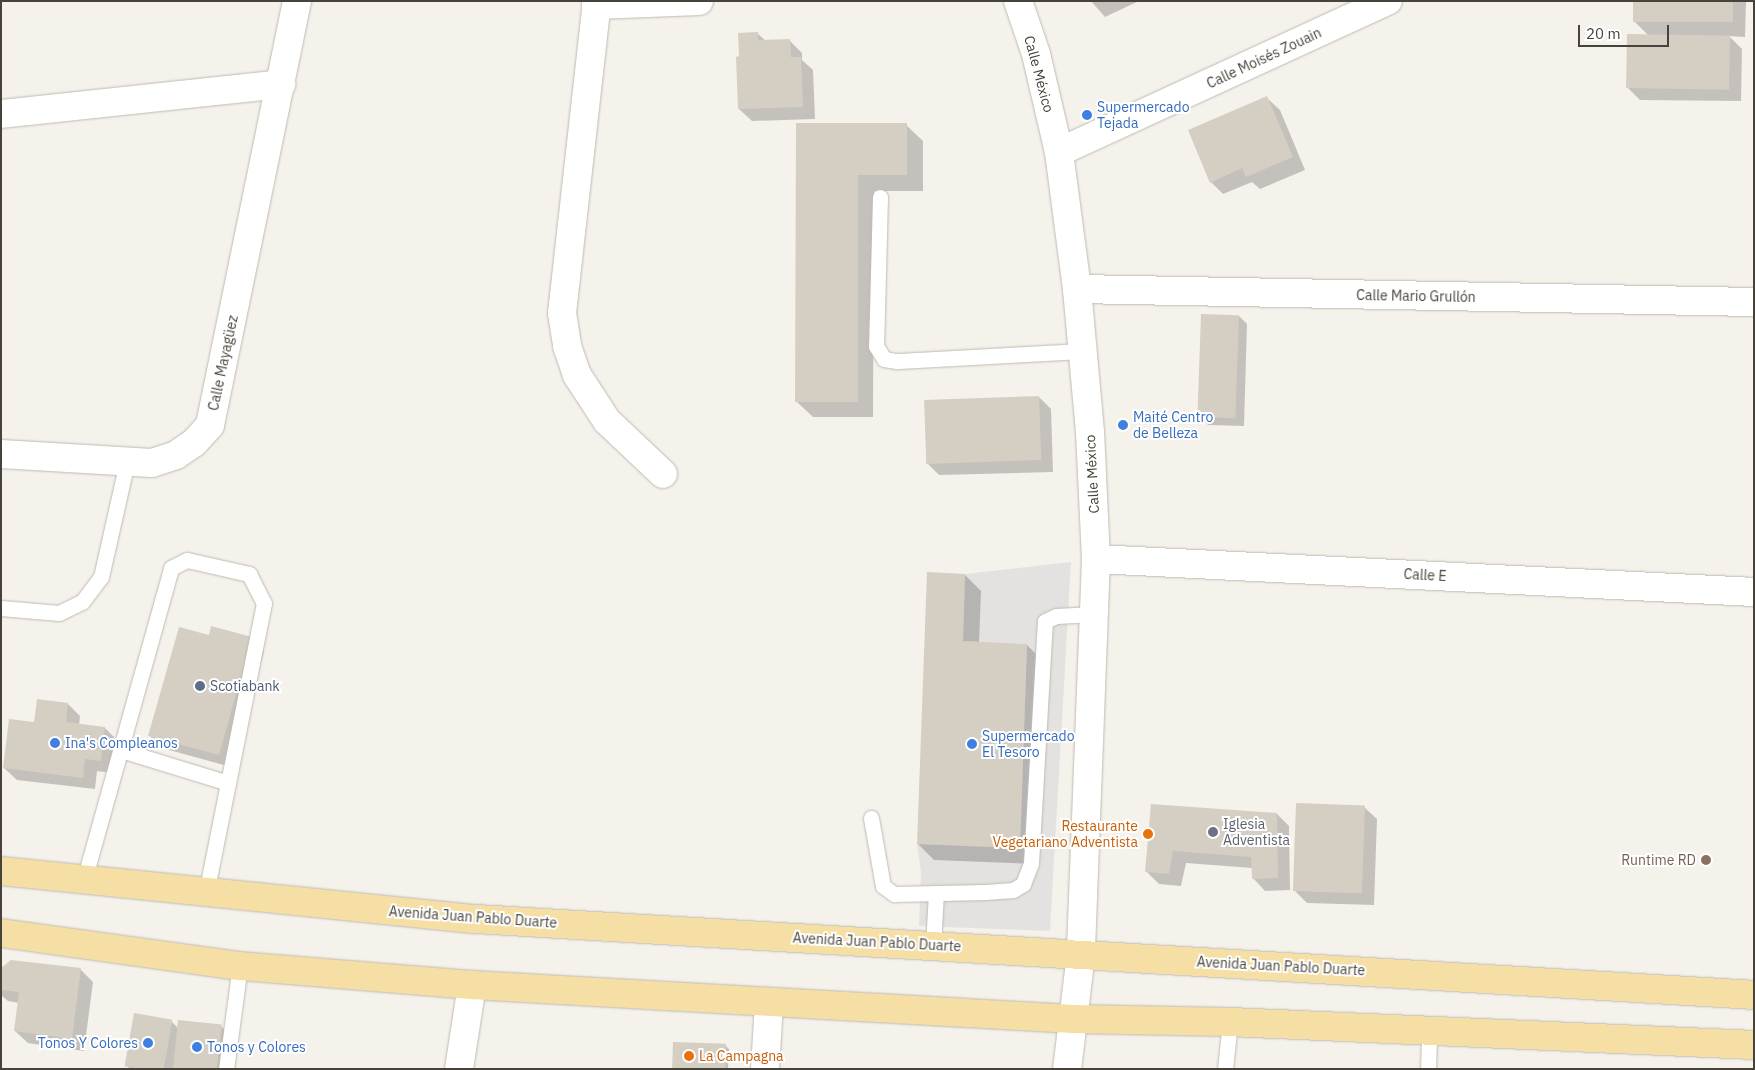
<!DOCTYPE html>
<html>
<head>
<meta charset="utf-8">
<style>
  body { margin:0 }
  #map { position:relative; width:1755px; height:1070px; overflow:hidden; background:#f5f2ec; font-family:"IBM Plex Sans",sans-serif }
  div>[style] { position:absolute }
  [style*='--x'] { left:calc(var(--x)*1px); top:calc(var(--y)*1px); width:calc(var(--w)*1px); rotate:calc(var(--a)*1deg) }
  .parking>* { inset:0; background:#e4e2e0 }
  .shadow>* { inset:0; background:#0003 }
  .building>* { inset:0; background:#d5cec3; transform-origin:0 0 }
  .roads { filter:drop-shadow(0 0 1px #bfbaaf) drop-shadow(0 0 1px #bfbaaf) }
  .service>* { height:15px; margin:-7.5px; padding:0 7.5px; transform-origin:7.5px; border-radius:7.5px; background:#fff }
  .minor>* { height:28px; margin:-14px; padding:0 14px; transform-origin:14px; border-radius:14px; background:#fff }
  .primary>* { height:28px; margin:-14px; padding:0 14px; transform-origin:14px; border-radius:14px; background:#f5dfa5 }
  .dots>* { width:14px; height:14px; translate:-50% -50%; box-sizing:border-box; border:2px solid #fff; border-radius:50% }
  span { translate:-50% -50%; white-space:nowrap; text-align:center; line-height:1.15; -webkit-text-stroke:4px #fff; paint-order:stroke }
  .street-label { font-size:14px; color:#48433a }
  .shop-label { font-size:14px; color:#366cbe }
  .left { translate:0 -50%; text-align:left }
  .right { translate:-100% -50%; text-align:right }
  .service-label { font-size:14px; color:#4e5e75 }
  .worship-label { font-size:14px; color:#5b616d }
  .food-label { font-size:14px; color:#c56008 }
  .education-label { font-size:14px; color:#785e54 }
  .frame { position:absolute; inset:0; border:2px solid #48433a; pointer-events:none }
  .scale { position:absolute; left:1578px; top:25px; width:91px; height:22px; box-sizing:border-box; border:2px solid #48433a; border-top:0; padding-left:6px; font-size:15px; line-height:18px; white-space:nowrap; color:#48433a; -webkit-text-stroke:4px #fff; paint-order:stroke }
</style>
</head>
<body>
<div id="map">
  <div class="parking">
    <i style="clip-path:polygon(1071px 562px,1050px 931px,919px 926px,921px 872px,917px 844px,1020px 848px,1027px 644px,963px 641px,965px 574px)"></i>
  </div>
  <div class="shadow">
    <i style="clip-path:polygon(1091px 1px,1139px 1px,1105px 17px)"></i>
    <i style="clip-path:polygon(1635px 1px,1746px 1px,1745px 37px,1729px 36px,1742px 49px,1741px 101px,1640px 100px,1628px 88px,1649px 36px,1634px 21px)"></i>
    <i style="clip-path:polygon(757px 33px,766px 41px,790px 41px,802px 53px,802px 60px,813px 70px,815px 119px,752px 121px,739px 109px,741px 57px)"></i>
    <i style="clip-path:polygon(1267px 98px,1280px 110px,1305px 170px,1260px 189px,1252px 182px,1223px 194px,1211px 182px)"></i>
    <i style="clip-path:polygon(797px 124px,906px 125px,923px 141px,923px 191px,874px 191px,873px 417px,813px 417px,796px 401px)"></i>
    <i style="clip-path:polygon(1239px 316px,1247px 324px,1244px 426px,1208px 425px,1200px 417px)"></i>
    <i style="clip-path:polygon(1039px 397px,1051px 409px,1053px 472px,939px 475px,926px 462px)"></i>
    <i style="clip-path:polygon(965px 575px,981px 591px,979px 643px,1027px 645px,1043px 661px,1036px 864px,934px 860px,918px 844px)"></i>
    <i style="clip-path:polygon(209px 637px,251px 638px,264px 651px,231px 767px,162px 748px,149px 735px)"></i>
    <i style="clip-path:polygon(68px 704px,80px 716px,79px 725px,105px 728px,117px 740px,113px 773px,97px 771px,95px 789px,17px 780px,4px 768px,35px 723px)"></i>
    <i style="clip-path:polygon(1152px 805px,1277px 814px,1289px 826px,1290px 890px,1265px 891px,1253px 878px,1252px 868px,1186px 863px,1181px 886px,1159px 884px,1146px 871px)"></i>
    <i style="clip-path:polygon(1364px 807px,1377px 819px,1374px 905px,1307px 903px,1294px 890px)"></i>
    <i style="clip-path:polygon(1px 970px,81px 970px,93px 982px,84px 1051px,28px 1043px,15px 1031px,19px 1003px,8px 1001px,1px 995px)"></i>
    <i style="clip-path:polygon(171px 1021px,178px 1028px,221px 1026px,230px 1035px,225px 1069px,130px 1069px,126px 1065px)"></i>
    <i style="clip-path:polygon(725px 1045px,729px 1049px,728px 1069px,674px 1069px)"></i>
  </div>
  <div class="building">
    <i style="left:1633px;top:1px;width:100px;height:21px"></i>
    <i style="clip-path:polygon(758px 32px,758px 40px,790px 39px,791px 57px,801px 57px,803px 107px,738px 109px,736px 57px,739px 56px,738px 33px)"></i>
    <i style="left:1627px;top:34px;width:103px;height:54px;rotate:1deg"></i>
    <i style="clip-path:polygon(1267px 96px,1293px 157px,1246px 177px,1242px 168px,1210px 183px,1188px 130px)"></i>
    <i style="clip-path:polygon(796px 123px,907px 123px,907px 175px,858px 175px,858px 402px,795px 402px)"></i>
    <i style="left:1201px;top:314px;width:38px;height:103px;rotate:2deg"></i>
    <i style="left:1039px;top:396px;width:64px;height:115px;rotate:88deg"></i>
    <i style="clip-path:polygon(927px 572px,965px 574px,963px 641px,1027px 644px,1020px 848px,917px 844px)"></i>
    <i style="clip-path:polygon(211px 626px,252px 637px,219px 755px,148px 736px,179px 627px,209px 635px)"></i>
    <i style="clip-path:polygon(37px 699px,68px 703px,66px 722px,105px 727px,101px 761px,85px 759px,83px 778px,3px 768px,9px 719px,34px 722px)"></i>
    <i style="left:1296px;top:803px;width:69px;height:88px;rotate:2deg"></i>
    <i style="clip-path:polygon(1151px 804px,1277px 813px,1278px 878px,1252px 879px,1251px 857px,1173px 851px,1169px 874px,1145px 872px)"></i>
    <i style="clip-path:polygon(11px 960px,81px 968px,72px 1039px,14px 1031px,19px 992px,1px 990px,1px 968px)"></i>
    <i style="left:134px;top:1013px;width:39px;height:54px;rotate:10deg"></i>
    <i style="left:178px;top:1020px;width:44px;height:49px;rotate:6deg"></i>
    <i style="left:673px;top:1042px;width:53px;height:27px;rotate:2deg"></i>
  </div>
  <div class="roads">
    <div class="service">
      <i style="--x:880;--y:197;--w:149;--a:91.5"></i>
      <i style="--x:876;--y:346;--w:15;--a:58"></i>
      <i style="--x:884;--y:359;--w:13;--a:9"></i>
      <i style="--x:897;--y:361;--w:186;--a:-3.1"></i>
      <i style="--x:1;--y:608;--w:58;--a:4.9"></i>
      <i style="--x:59;--y:613;--w:25;--a:-26"></i>
      <i style="--x:82;--y:602;--w:31;--a:-53"></i>
      <i style="--x:101;--y:577;--w:118;--a:-77.3"></i>
      <i style="--x:121;--y:750;--w:112;--a:17.1"></i>
      <i style="--x:871;--y:818;--w:69;--a:80"></i>
      <i style="--x:883;--y:886;--w:14;--a:36"></i>
      <i style="--x:894;--y:894;--w:91;--a:-1.3"></i>
      <i style="--x:985;--y:892;--w:28;--a:-4"></i>
      <i style="--x:1013;--y:890;--w:12;--a:-31"></i>
      <i style="--x:1023;--y:884;--w:22;--a:-69"></i>
      <i style="--x:1031;--y:863;--w:242;--a:-86.7"></i>
      <i style="--x:1045;--y:621;--w:12;--a:-24"></i>
      <i style="--x:1056;--y:616;--w:38;--a:-3"></i>
      <i style="--x:84;--y:880;--w:324;--a:-74.4"></i>
      <i style="--x:171;--y:568;--w:18;--a:-27"></i>
      <i style="--x:187;--y:560;--w:64;--a:12.7"></i>
      <i style="--x:249;--y:574;--w:33;--a:63"></i>
      <i style="--x:264;--y:603;--w:296;--a:101.3"></i>
      <i style="--x:933;--y:946;--w:53;--a:-86.8"></i>
      <i style="--x:226;--y:1069;--w:104;--a:-82.3"></i>
      <i style="--x:1225;--y:1069;--w:47;--a:-83.9"></i>
      <i style="--x:1428;--y:1069;--w:38;--a:-88"></i>
    </div>
    <div class="minor">
      <i style="--x:597;--y:1;--w:314;--a:96.4"></i>
      <i style="--x:562;--y:313;--w:33;--a:81"></i>
      <i style="--x:567;--y:346;--w:31;--a:71"></i>
      <i style="--x:577;--y:375;--w:55;--a:56.9"></i>
      <i style="--x:607;--y:421;--w:77;--a:43.4"></i>
      <i style="--x:1018;--y:1;--w:56;--a:71.2"></i>
      <i style="--x:1036;--y:54;--w:101;--a:76.8"></i>
      <i style="--x:1059;--y:152;--w:138;--a:82.5"></i>
      <i style="--x:1077;--y:289;--w:144;--a:84.8"></i>
      <i style="--x:1090;--y:432;--w:127;--a:87.3"></i>
      <i style="--x:1096;--y:559;--w:395;--a:92.2"></i>
      <i style="--x:1081;--y:954;--w:116;--a:96.9"></i>
      <i style="--x:596;--y:5;--w:103;--a:-2.2"></i>
      <i style="--x:1;--y:114;--w:282;--a:-6.1"></i>
      <i style="--x:1059;--y:152;--w:362;--a:-24.7"></i>
      <i style="--x:1077;--y:289;--w:677;--a:1.1"></i>
      <i style="--x:1;--y:454;--w:151;--a:3.4"></i>
      <i style="--x:152;--y:463;--w:25;--a:-18"></i>
      <i style="--x:176;--y:455;--w:22;--a:-34"></i>
      <i style="--x:194;--y:443;--w:24;--a:-48"></i>
      <i style="--x:210;--y:425;--w:433;--a:-78.4"></i>
      <i style="--x:1096;--y:559;--w:659;--a:2.87"></i>
      <i style="--x:459;--y:1069;--w:85;--a:-81.2"></i>
      <i style="--x:765;--y:1069;--w:66;--a:-86.5"></i>
    </div>
    <div class="primary">
      <i style="--x:1;--y:871;--w:477;--a:5.8"></i>
      <i style="--x:476;--y:919;--w:1280;--a:3.4"></i>
      <i style="--x:1;--y:933;--w:241;--a:7.9"></i>
      <i style="--x:240;--y:966;--w:233;--a:4.7"></i>
      <i style="--x:472;--y:985;--w:602;--a:3.24"></i>
      <i style="--x:1073;--y:1019;--w:157;--a:1.1"></i>
      <i style="--x:1230;--y:1022;--w:525;--a:2.51"></i>
    </div>
  </div>
  <div class="dots">
    <i style="left:1087px;top:115px;background:#3f7fe0"></i>
    <i style="left:1123px;top:425px;background:#3f7fe0"></i>
    <i style="left:200px;top:686px;background:#5c6f8a"></i>
    <i style="left:55px;top:743px;background:#3f7fe0"></i>
    <i style="left:972px;top:744px;background:#3f7fe0"></i>
    <i style="left:1213px;top:832px;background:#6b7280"></i>
    <i style="left:1148px;top:834px;background:#e8710a"></i>
    <i style="left:1706px;top:860px;background:#8d6e63"></i>
    <i style="left:148px;top:1043px;background:#3f7fe0"></i>
    <i style="left:197px;top:1047px;background:#3f7fe0"></i>
    <i style="left:689px;top:1056px;background:#e8710a"></i>
  </div>
  <div class="street-label">
    <span style="left:1264px;top:58px;rotate:-25deg">Calle Moisés Zouain</span>
    <span style="left:1039px;top:74px;rotate:75deg">Calle México</span>
    <span style="left:1416px;top:296px;rotate:1deg">Calle Mario Grullón</span>
    <span style="left:223px;top:363px;rotate:-78deg">Calle Mayagüez</span>
    <span style="left:1092px;top:474px;rotate:-93deg">Calle México</span>
    <span style="left:1425px;top:575px;rotate:3deg">Calle E</span>
    <span style="left:473px;top:917px;rotate:4deg">Avenida Juan Pablo Duarte</span>
    <span style="left:877px;top:942px;rotate:3deg">Avenida Juan Pablo Duarte</span>
    <span style="left:1281px;top:966px;rotate:3deg">Avenida Juan Pablo Duarte</span>
  </div>
  <div class="shop-label">
    <span class="left" style="left:1097px;top:115px">Supermercado<br>Tejada</span>
    <span class="left" style="left:1133px;top:425px">Maité Centro<br>de Belleza</span>
    <span class="left" style="left:982px;top:744px">Supermercado<br>El Tesoro</span>
    <span class="left" style="left:65px;top:743px">Ina's Compleanos</span>
    <span class="right" style="left:138px;top:1043px">Tonos Y Colores</span>
    <span class="left" style="left:207px;top:1047px">Tonos y Colores</span>
  </div>
  <div class="service-label">
    <span class="left" style="left:210px;top:686px">Scotiabank</span>
  </div>
  <div class="worship-label">
    <span class="left" style="left:1223px;top:832px">Iglesia<br>Adventista</span>
  </div>
  <div class="food-label">
    <span class="right" style="left:1138px;top:834px">Restaurante<br>Vegetariano Adventista</span>
    <span class="left" style="left:699px;top:1056px">La Campagna</span>
  </div>
  <div class="education-label">
    <span class="right" style="left:1696px;top:860px">Runtime RD</span>
  </div>
  <div class="frame"></div>
  <div class="scale">20 m</div>
</div>
</body>
</html>
